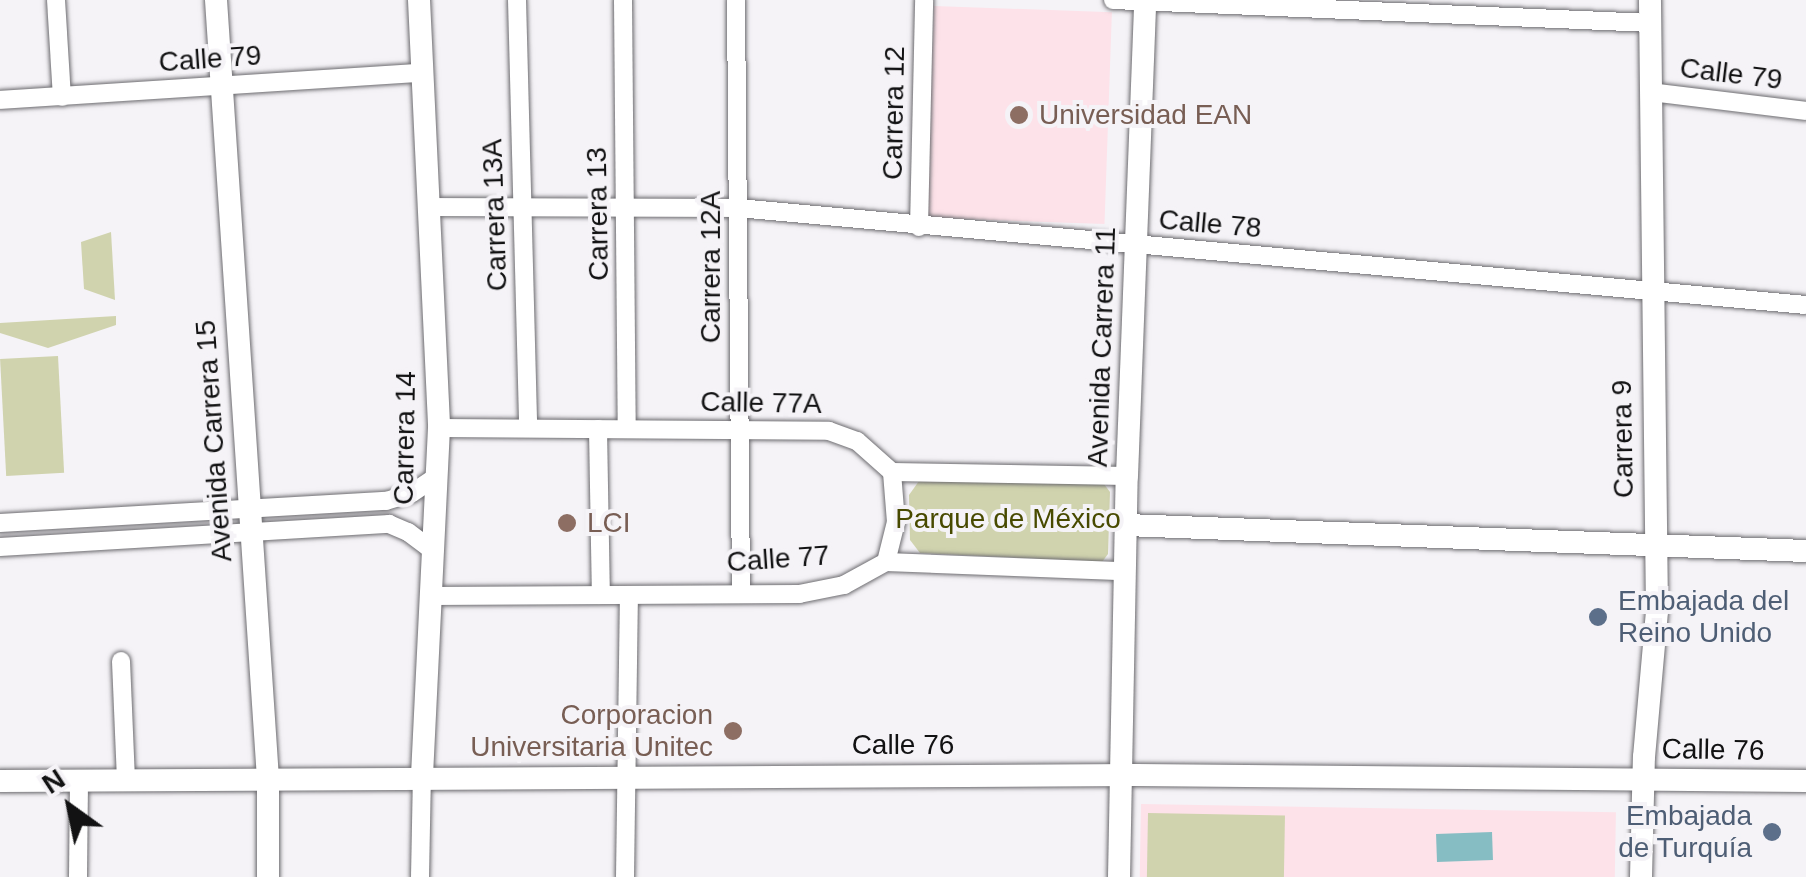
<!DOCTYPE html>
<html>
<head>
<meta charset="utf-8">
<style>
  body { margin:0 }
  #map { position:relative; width:1806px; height:877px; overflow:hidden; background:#f5f3f7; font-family:Helvetica,sans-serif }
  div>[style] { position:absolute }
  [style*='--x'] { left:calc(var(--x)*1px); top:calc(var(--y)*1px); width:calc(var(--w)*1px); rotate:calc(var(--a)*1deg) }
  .education>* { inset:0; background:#fde2e9; transform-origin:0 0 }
  .green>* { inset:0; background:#d0d3ae; transform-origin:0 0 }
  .water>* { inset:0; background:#86bdc3; transform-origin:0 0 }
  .roads { filter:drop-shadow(0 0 2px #6d6c70) drop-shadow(0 0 2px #6d6c70) }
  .street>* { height:18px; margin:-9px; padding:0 9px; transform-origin:9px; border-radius:9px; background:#fff }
  .secondary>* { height:22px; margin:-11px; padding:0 11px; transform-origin:11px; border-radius:11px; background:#fff }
  .dots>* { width:28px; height:28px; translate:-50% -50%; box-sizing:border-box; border:5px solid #f5f3f7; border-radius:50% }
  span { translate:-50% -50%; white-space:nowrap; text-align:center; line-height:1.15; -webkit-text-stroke:8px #f5f3f7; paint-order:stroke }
  .street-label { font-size:28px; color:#121213 }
  .education-label { font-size:28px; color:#785e54 }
  .left { translate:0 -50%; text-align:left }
  .right { translate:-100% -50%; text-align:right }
  .park-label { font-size:28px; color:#484a00 }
  .service-label { font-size:28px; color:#4e5e75 }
  .north { position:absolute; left:20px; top:757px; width:100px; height:100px; -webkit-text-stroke:8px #f5f3f7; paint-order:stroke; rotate:327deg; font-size:28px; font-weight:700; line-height:40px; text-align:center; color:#121213 }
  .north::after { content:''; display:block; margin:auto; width:35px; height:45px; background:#121213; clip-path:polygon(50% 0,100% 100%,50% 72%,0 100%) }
</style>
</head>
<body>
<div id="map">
  <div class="education">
    <i style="left:934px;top:6px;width:178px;height:212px;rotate:2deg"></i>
    <i style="left:1141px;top:804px;width:475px;height:73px;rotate:1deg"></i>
  </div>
  <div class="green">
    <i style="clip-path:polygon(111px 232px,115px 300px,84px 289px,81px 242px)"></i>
    <i style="clip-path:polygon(116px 316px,116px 325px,48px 348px,0 333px,0 323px)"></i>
    <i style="left:58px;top:356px;width:117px;height:58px;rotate:87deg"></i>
    <i style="clip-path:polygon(919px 481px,1104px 484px,1110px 492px,1108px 554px,1102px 562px,920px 553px,910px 540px,909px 495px)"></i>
    <i style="left:1148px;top:813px;width:137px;height:64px;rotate:1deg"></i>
  </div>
  <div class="water">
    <i style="left:1492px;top:832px;width:28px;height:56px;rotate:88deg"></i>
  </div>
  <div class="roads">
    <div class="street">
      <i style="--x:56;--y:0;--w:97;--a:86.5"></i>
      <i style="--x:517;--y:0;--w:428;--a:88.5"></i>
      <i style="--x:623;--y:0;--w:428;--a:89.5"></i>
      <i style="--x:736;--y:0;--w:594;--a:89.52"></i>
      <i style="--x:1113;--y:0;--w:537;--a:2.45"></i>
      <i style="--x:1650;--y:92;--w:157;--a:6.9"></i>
      <i style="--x:0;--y:100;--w:424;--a:-3.7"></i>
      <i style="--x:429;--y:207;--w:309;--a:0.2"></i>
      <i style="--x:738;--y:208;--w:1072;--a:5.19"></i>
      <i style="--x:919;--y:227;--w:227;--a:-88.7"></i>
      <i style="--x:439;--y:428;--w:390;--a:0.4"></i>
      <i style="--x:829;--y:431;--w:30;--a:20"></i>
      <i style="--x:857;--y:441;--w:47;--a:41.5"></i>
      <i style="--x:892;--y:472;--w:235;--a:1"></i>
      <i style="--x:598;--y:429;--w:166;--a:89"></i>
      <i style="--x:0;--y:523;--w:387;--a:-3.3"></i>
      <i style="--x:386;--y:501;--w:27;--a:-17"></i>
      <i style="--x:412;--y:493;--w:30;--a:-34"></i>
      <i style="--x:0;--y:547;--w:390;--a:-3.4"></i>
      <i style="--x:389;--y:524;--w:21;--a:23"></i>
      <i style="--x:408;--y:532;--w:31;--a:37"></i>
      <i style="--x:886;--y:562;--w:41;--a:-76"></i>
      <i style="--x:896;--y:522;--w:50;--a:-94.6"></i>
      <i style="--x:430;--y:596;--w:369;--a:-0.3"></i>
      <i style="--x:799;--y:594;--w:46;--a:-11.3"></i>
      <i style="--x:844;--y:585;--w:48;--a:-28.7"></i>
      <i style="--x:886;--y:562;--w:238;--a:2.2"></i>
      <i style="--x:121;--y:661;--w:119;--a:87.6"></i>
      <i style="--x:78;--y:877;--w:96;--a:-89.4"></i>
      <i style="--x:420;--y:877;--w:100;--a:-88.9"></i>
      <i style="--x:625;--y:877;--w:282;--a:-89.2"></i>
    </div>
    <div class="secondary">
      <i style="--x:216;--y:0;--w:781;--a:86.18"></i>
      <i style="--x:268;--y:779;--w:98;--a:90"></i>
      <i style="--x:419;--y:0;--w:428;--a:87.3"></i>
      <i style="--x:439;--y:428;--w:349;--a:92.8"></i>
      <i style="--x:1126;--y:525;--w:680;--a:2.19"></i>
      <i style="--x:0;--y:781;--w:1136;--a:-0.3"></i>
      <i style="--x:1136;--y:775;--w:670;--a:0.51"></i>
      <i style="--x:1119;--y:877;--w:401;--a:-88.9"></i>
      <i style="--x:1127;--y:476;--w:476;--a:-87.8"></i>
      <i style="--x:1641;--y:877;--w:120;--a:-88.6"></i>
      <i style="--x:1644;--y:757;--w:147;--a:-84.9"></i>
      <i style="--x:1657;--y:611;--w:611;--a:-90.66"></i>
    </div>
  </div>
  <div class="dots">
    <i style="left:1019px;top:115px;background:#8d6e63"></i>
    <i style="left:567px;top:523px;background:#8d6e63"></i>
    <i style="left:1598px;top:617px;background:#5c6f8a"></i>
    <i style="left:733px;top:731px;background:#8d6e63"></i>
    <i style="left:1772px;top:832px;background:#5c6f8a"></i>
  </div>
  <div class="street-label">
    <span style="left:210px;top:59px;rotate:-4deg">Calle 79</span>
    <span style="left:1731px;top:74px;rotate:7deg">Calle 79</span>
    <span style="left:894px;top:113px;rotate:-89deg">Carrera 12</span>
    <span style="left:598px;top:214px;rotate:-91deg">Carrera 13</span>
    <span style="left:495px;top:215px;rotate:-92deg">Carrera 13A</span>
    <span style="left:1210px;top:224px;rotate:5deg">Calle 78</span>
    <span style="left:711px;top:267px;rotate:-90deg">Carrera 12A</span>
    <span style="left:1102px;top:347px;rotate:-88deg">Avenida Carrera 11</span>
    <span style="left:761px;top:403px;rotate:1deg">Calle 77A</span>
    <span style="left:405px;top:438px;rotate:-89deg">Carrera 14</span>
    <span style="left:1623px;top:439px;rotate:-91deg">Carrera 9</span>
    <span style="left:214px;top:441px;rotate:-94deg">Avenida Carrera 15</span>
    <span style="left:778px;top:559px;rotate:-4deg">Calle 77</span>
    <span style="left:903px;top:745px">Calle 76</span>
    <span style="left:1713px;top:750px;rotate:1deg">Calle 76</span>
  </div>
  <div class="education-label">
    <span class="left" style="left:1039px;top:115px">Universidad EAN</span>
    <span class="left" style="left:587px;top:523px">LCI</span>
    <span class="right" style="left:713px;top:731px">Corporacion<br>Universitaria Unitec</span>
  </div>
  <div class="park-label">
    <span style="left:1008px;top:519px">Parque de México</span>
  </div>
  <div class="service-label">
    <span class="left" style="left:1618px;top:617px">Embajada del<br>Reino Unido</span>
    <span class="right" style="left:1752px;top:832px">Embajada<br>de Turquía</span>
  </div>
  <div class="north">N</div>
</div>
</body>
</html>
